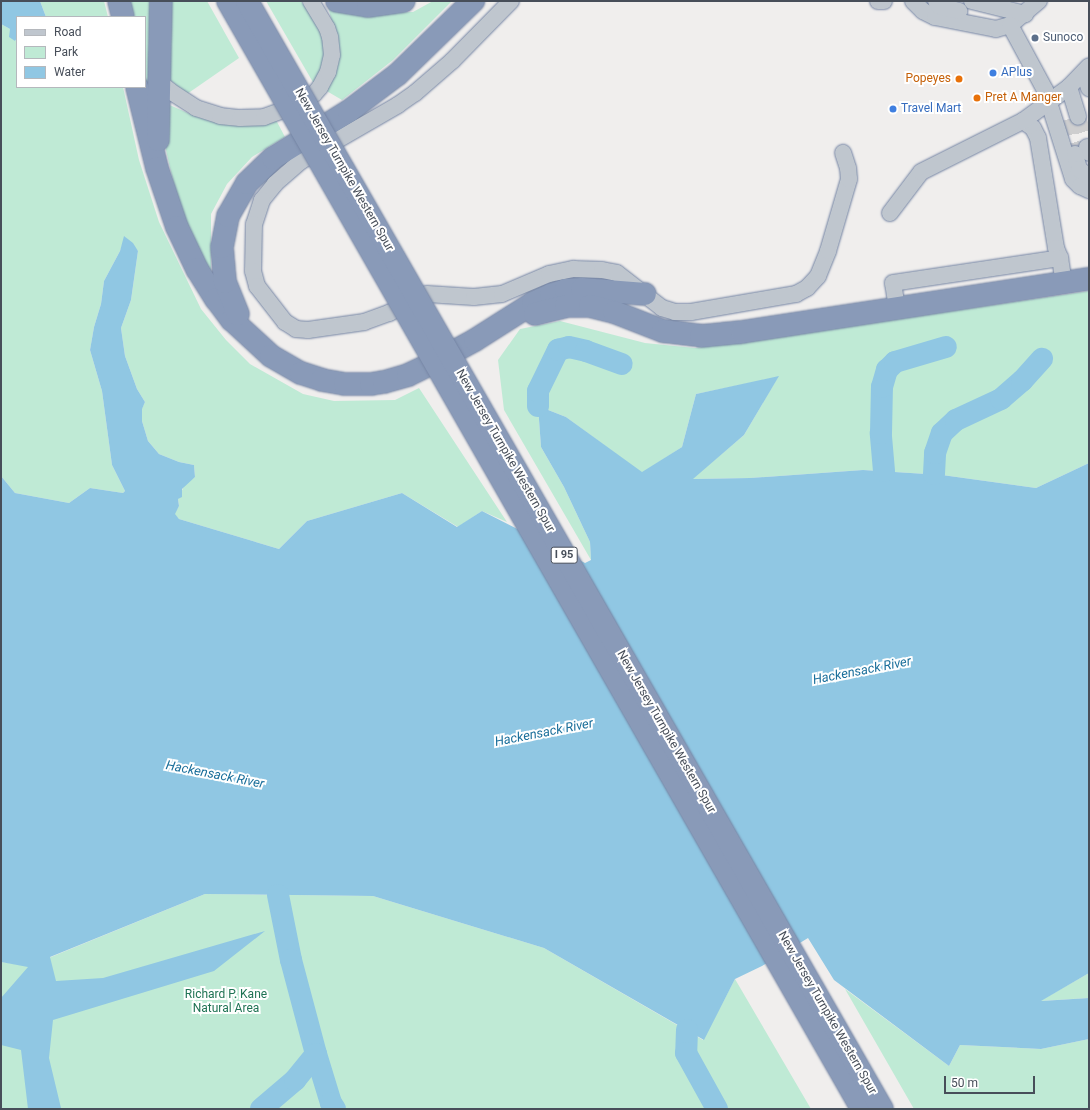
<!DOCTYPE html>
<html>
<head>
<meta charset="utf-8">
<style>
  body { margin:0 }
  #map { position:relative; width:1090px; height:1110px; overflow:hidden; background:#f0eeed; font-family:Roboto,sans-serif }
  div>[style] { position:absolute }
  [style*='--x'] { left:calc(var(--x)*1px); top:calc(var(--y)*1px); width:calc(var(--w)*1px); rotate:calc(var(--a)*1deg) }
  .green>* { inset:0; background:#bfead5 }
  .water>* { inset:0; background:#90c7e3 }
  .river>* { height:22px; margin:-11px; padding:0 11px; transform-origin:11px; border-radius:11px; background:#90c7e3 }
  .minor-tunnel>* { height:16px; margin-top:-8px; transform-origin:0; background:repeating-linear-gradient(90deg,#cececf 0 16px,transparent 0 24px) }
  .roads { filter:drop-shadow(0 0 1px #7585a4) drop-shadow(0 0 1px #7585a4) }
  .minor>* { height:16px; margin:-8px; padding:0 8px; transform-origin:8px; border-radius:8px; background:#bfc6ce }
  .highway>* { height:22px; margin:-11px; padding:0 11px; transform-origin:11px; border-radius:11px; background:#899ab8 }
  .bridges { filter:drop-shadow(0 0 1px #7585a4) drop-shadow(0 0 1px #7585a4) }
  .highway-bridge>* { height:22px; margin:-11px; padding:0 11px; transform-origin:11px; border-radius:11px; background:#899ab8 }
  .dots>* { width:11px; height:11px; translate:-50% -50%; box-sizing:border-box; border:2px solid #fff; border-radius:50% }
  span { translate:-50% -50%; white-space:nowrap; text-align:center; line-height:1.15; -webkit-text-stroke:4px #fff; paint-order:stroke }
  .shield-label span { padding:1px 3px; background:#fff; border:1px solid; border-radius:3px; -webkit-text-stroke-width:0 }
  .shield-label { font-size:11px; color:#474e59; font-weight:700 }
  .service-label { font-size:12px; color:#4e5e75 }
  .left { translate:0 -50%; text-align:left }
  .shop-label { font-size:12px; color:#366cbe }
  .food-label { font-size:12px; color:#c56008 }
  .right { translate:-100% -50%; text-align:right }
  .street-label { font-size:12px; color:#474e59 }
  .park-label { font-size:12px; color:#1f7354 }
  .water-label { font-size:13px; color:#196e9a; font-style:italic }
  .frame { position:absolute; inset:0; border:2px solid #474e59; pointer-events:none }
  .legend { position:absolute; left:16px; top:16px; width:130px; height:72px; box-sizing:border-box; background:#fff; border:1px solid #b5b8bd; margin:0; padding:5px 7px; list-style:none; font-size:12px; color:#474e59 }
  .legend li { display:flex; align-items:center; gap:8px; height:20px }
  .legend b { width:20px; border:1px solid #b5b8bd }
  .scale { position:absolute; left:944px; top:1076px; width:91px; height:18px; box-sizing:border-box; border:2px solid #474e59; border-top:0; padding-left:5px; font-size:12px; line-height:14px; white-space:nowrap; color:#474e59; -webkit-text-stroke:3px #fff; paint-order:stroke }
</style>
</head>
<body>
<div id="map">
  <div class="green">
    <i style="clip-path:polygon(40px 1px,104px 1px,108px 17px,46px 17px)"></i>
    <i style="clip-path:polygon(124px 1px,150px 1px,154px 93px,145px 87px,145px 17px,128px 17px)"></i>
    <i style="clip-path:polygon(168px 1px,207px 1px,239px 58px,187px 94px,170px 80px,167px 60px)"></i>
    <i style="clip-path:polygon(266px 1px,301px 1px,322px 31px,326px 60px,314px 84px)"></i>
    <i style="clip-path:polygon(433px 1px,452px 1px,393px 60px,342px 100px,325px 90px,340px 52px,328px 7px,362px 13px,413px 12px)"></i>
    <i style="clip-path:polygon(1px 24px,10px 29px,15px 41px,17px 38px,17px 87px,123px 87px,139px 160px,159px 222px,201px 309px,226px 340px,250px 364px,303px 394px,334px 401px,395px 400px,419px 388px,507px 522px,482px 511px,458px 527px,402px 493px,307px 521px,279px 549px,179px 519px,174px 514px,179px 506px,178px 499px,185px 484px,195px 477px,194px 465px,179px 462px,159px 454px,148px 441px,142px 421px,142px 408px,145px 402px,137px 389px,125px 356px,121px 328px,131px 300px,138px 251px,125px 237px,120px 251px,104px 281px,101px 304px,94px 327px,90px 350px,102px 391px,112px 465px,125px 491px,123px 493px,90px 488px,69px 503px,15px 493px,1px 476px)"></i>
    <i style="clip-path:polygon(165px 103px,197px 117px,266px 124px,276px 120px,285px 137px,252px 157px,227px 184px,211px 214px,211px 280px,180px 211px,166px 150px)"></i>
    <i style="clip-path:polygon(1089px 291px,1089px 463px,1036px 488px,942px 475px,863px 470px,750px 478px,692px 479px,744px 435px,778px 377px,696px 394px,682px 447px,642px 473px,566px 417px,538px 406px,541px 447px,564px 487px,590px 542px,591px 560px,504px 410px,498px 360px,520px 329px,560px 321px,645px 343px,695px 348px)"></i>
    <i style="clip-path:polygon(205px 894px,373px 896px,544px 948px,703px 1040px,735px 979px,811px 1109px,1px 1109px,1px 962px,29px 966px)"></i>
    <i style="clip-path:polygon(1089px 973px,1089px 998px,1040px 1001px)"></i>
    <i style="clip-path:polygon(845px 989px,949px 1066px,960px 1045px,1041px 1049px,1089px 1039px,1089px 1109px,914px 1109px)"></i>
  </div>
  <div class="water">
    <i style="clip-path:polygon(1px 1px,40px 1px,46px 17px,17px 17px,17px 38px,15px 41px,9px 37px,10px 29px,1px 24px)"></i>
    <i style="clip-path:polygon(124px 236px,133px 243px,138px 251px,131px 300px,121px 328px,125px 356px,137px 389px,145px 402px,142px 409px,142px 421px,148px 441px,159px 454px,179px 462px,194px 465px,195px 477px,182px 489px,182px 497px,178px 499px,179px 506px,175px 514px,179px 519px,279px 549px,307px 521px,402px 493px,457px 527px,482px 511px,585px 563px,591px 560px,590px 542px,564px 487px,541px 447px,538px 406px,566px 417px,642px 472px,682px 447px,696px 394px,779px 376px,744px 435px,693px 479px,750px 478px,863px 470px,942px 475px,1036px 488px,1089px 463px,1089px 973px,1041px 1001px,1089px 998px,1089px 1039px,1041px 1049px,960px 1045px,949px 1066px,834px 980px,808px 938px,762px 966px,735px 979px,704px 1040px,544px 948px,373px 896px,205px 894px,50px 957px,56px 981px,103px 978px,265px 931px,214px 971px,53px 1020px,49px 1058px,61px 1108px,28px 1109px,21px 1050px,1px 1045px,1px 998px,28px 967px,1px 962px,1px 476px,15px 493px,69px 503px,90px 488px,123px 493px,125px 491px,112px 465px,102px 391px,90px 350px,94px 327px,101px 304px,104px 281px,120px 251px)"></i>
  </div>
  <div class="river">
    <i style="--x:538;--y:406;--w:15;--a:-90"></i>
    <i style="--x:538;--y:391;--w:46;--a:-64"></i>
    <i style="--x:558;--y:350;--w:11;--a:-15"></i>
    <i style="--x:569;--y:347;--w:17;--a:13"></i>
    <i style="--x:586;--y:351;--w:38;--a:20"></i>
    <i style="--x:884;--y:471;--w:38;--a:-95"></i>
    <i style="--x:881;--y:433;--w:46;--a:-88.8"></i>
    <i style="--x:882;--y:387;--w:18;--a:-74"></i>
    <i style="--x:887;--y:370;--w:11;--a:-45"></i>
    <i style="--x:895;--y:362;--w:53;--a:-16.4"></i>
    <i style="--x:934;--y:474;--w:21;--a:-87"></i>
    <i style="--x:935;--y:453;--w:21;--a:-71"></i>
    <i style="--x:942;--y:433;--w:19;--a:-43"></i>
    <i style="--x:956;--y:420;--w:50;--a:-25"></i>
    <i style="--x:1001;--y:399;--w:28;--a:-41"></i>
    <i style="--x:1022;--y:381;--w:30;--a:-48"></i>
    <i style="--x:278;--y:895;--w:66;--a:78.7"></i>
    <i style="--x:291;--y:960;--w:97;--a:75.1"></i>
    <i style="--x:316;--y:1054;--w:51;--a:73"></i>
    <i style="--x:331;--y:1103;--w:7;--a:56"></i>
    <i style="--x:687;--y:1030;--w:23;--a:92"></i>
    <i style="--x:686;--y:1053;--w:64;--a:61"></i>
    <i style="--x:261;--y:1109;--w:45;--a:-40.5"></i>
    <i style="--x:295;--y:1080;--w:33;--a:-51"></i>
  </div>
  <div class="minor-tunnel">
    <i style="--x:1078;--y:117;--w:31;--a:73"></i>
    <i style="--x:1065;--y:120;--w:32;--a:74"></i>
  </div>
  <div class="roads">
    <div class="minor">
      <i style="--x:511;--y:1;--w:84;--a:134.5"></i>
      <i style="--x:452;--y:61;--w:49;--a:139.1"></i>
      <i style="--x:415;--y:93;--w:21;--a:145"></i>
      <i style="--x:398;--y:105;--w:112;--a:150"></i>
      <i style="--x:301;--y:161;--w:35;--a:139"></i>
      <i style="--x:275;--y:184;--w:21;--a:129"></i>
      <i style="--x:262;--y:200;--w:25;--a:108"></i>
      <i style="--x:254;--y:224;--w:47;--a:91.2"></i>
      <i style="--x:253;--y:271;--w:16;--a:75"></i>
      <i style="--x:257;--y:286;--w:46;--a:52.1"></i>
      <i style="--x:285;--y:322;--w:13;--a:32"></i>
      <i style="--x:296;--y:329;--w:12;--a:5"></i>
      <i style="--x:308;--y:330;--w:57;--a:-8.1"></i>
      <i style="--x:364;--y:322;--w:27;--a:-20"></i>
      <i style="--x:389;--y:313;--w:42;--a:-26.6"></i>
      <i style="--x:427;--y:294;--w:47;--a:3.7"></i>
      <i style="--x:474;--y:297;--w:28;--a:-6"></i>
      <i style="--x:502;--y:294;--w:51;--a:-23.1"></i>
      <i style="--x:549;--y:274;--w:25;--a:-12"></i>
      <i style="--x:573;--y:269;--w:29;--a:2"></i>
      <i style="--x:602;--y:270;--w:15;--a:11"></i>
      <i style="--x:617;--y:273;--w:57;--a:37.9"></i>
      <i style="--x:662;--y:308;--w:14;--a:17"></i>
      <i style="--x:675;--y:312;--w:16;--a:0"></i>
      <i style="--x:691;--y:312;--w:107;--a:-9.7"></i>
      <i style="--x:796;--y:294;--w:13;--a:-29"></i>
      <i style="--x:807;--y:288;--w:16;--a:-47"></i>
      <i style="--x:818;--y:276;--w:27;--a:-68"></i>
      <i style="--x:828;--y:251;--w:75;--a:-73.7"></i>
      <i style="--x:849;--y:179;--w:11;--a:-95"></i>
      <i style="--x:848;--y:168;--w:16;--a:-108"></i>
      <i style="--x:878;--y:1;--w:6;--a:0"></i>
      <i style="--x:913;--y:1;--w:14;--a:45"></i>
      <i style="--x:923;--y:11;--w:13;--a:27"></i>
      <i style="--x:935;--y:17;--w:62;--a:11.1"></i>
      <i style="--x:996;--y:29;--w:15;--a:-16"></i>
      <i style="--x:1010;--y:25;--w:38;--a:-40"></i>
      <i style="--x:936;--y:1;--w:6;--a:59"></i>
      <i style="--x:939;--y:6;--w:21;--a:14"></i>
      <i style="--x:972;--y:1;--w:55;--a:13.8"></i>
      <i style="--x:1010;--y:25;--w:74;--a:61.7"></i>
      <i style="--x:1045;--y:90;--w:93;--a:72.5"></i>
      <i style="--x:1073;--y:179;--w:10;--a:45"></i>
      <i style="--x:1080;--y:186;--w:10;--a:24"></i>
      <i style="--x:1084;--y:72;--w:17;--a:73"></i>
      <i style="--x:159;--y:82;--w:14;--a:39"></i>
      <i style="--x:170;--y:91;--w:31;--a:33"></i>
      <i style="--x:196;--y:108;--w:25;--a:18"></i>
      <i style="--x:220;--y:116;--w:20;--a:6"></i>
      <i style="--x:240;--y:118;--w:24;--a:-2"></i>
      <i style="--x:264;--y:117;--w:35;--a:-20"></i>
      <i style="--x:297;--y:105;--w:20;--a:-33"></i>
      <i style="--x:314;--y:94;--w:9;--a:-49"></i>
      <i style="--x:320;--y:87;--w:17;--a:-62"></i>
      <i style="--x:328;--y:72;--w:17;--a:-77"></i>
      <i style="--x:332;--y:55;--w:18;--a:-96"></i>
      <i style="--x:330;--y:37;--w:9;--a:-108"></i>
      <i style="--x:327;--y:28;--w:31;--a:-121"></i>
      <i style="--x:1069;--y:87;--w:31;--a:73"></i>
      <i style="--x:1023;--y:121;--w:12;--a:35"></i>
      <i style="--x:1033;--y:128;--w:11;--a:63"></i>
      <i style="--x:1038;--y:138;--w:111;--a:80.7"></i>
      <i style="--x:1056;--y:248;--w:11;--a:68"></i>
      <i style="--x:1060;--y:258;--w:24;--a:81"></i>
      <i style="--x:1087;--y:147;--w:6;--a:72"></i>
      <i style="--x:1075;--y:154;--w:16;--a:75"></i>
      <i style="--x:1079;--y:169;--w:13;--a:39"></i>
      <i style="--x:890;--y:213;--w:51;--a:-52.9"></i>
      <i style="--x:921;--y:172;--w:114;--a:-26.6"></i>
      <i style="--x:1023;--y:121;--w:57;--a:-36.5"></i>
      <i style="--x:1069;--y:87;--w:29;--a:-46"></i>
      <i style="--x:897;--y:308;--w:25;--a:-99"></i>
      <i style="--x:893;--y:283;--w:169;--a:-8.5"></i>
    </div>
    <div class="highway">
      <i style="--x:119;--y:1;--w:16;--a:76"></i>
      <i style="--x:337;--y:1;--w:31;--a:9"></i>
      <i style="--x:368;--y:6;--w:36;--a:-8"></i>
      <i style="--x:137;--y:87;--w:83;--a:76.1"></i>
      <i style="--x:157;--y:168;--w:62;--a:71.3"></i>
      <i style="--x:177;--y:227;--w:47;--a:64.5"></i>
      <i style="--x:197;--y:269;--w:36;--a:58"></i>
      <i style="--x:216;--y:299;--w:26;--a:53"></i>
      <i style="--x:232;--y:320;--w:53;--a:42.7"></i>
      <i style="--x:271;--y:356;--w:34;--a:30"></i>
      <i style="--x:301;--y:373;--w:22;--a:18"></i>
      <i style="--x:322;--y:380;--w:23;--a:10"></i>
      <i style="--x:345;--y:384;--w:26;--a:0"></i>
      <i style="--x:371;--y:384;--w:13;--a:-9"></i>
      <i style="--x:384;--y:382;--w:25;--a:-16"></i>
      <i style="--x:408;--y:375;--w:25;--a:-26"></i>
      <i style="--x:431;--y:364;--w:50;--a:-28.6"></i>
      <i style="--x:475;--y:340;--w:69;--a:-32.5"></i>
      <i style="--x:533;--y:303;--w:20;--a:-24"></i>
      <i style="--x:551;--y:295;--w:16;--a:-18"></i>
      <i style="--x:566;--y:290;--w:16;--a:-4"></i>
      <i style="--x:582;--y:289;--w:63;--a:4.5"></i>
      <i style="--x:158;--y:140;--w:139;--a:-88.8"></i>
      <i style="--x:238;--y:314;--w:35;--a:-112"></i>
      <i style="--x:225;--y:282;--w:35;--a:-95"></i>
      <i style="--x:222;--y:247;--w:32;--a:-79"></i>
      <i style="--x:228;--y:216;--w:38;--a:-60"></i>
      <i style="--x:247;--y:183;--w:36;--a:-44"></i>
      <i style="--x:273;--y:158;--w:89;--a:-31.7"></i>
      <i style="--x:349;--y:111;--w:61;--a:-37.1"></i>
      <i style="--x:398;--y:74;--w:105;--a:-44.2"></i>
      <i style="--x:535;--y:314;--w:32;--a:-14"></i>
      <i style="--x:566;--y:306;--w:24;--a:0"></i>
      <i style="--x:590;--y:306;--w:25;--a:14"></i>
      <i style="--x:614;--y:312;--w:53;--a:21.2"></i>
      <i style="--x:663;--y:331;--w:38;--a:7"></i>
      <i style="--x:701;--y:336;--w:41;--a:-5.6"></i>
      <i style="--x:742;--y:332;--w:351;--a:-8.7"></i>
    </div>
  </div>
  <div class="bridges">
    <div class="highway-bridge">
      <i style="--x:228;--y:1;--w:1277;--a:60.22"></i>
      <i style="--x:247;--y:1;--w:1277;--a:60.18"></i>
    </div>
  </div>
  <div class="dots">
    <i style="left:1035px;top:38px;background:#5c6f8a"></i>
    <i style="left:993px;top:73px;background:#3f7fe0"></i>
    <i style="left:959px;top:79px;background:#e8710a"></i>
    <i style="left:977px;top:98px;background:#e8710a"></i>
    <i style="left:893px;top:109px;background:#3f7fe0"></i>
  </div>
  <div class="shield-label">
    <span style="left:564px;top:555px">I 95</span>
  </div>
  <div class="service-label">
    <span class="left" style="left:1043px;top:38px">Sunoco</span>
  </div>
  <div class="shop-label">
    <span class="left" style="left:1001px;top:73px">APlus</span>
    <span class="left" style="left:901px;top:109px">Travel Mart</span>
  </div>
  <div class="food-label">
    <span class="right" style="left:951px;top:79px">Popeyes</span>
    <span class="left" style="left:985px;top:98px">Pret A Manger</span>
  </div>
  <div class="street-label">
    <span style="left:344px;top:170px;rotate:60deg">New Jersey Turnpike Western Spur</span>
    <span style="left:505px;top:451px;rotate:60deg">New Jersey Turnpike Western Spur</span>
    <span style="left:666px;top:732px;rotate:60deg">New Jersey Turnpike Western Spur</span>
    <span style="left:827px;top:1013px;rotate:60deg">New Jersey Turnpike Western Spur</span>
  </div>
  <div class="park-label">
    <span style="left:226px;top:1002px">Richard P. Kane<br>Natural Area</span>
  </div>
  <div class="water-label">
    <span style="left:862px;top:671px;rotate:-11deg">Hackensack River</span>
    <span style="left:544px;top:733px;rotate:-11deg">Hackensack River</span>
    <span style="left:215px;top:775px;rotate:11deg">Hackensack River</span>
  </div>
  <div class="frame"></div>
  <ul class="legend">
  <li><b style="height:5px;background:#bfc6ce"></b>Road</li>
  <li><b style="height:11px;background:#bfead5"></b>Park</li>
  <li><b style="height:11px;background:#90c7e3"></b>Water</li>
  </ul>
  <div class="scale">50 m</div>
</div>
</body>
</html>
